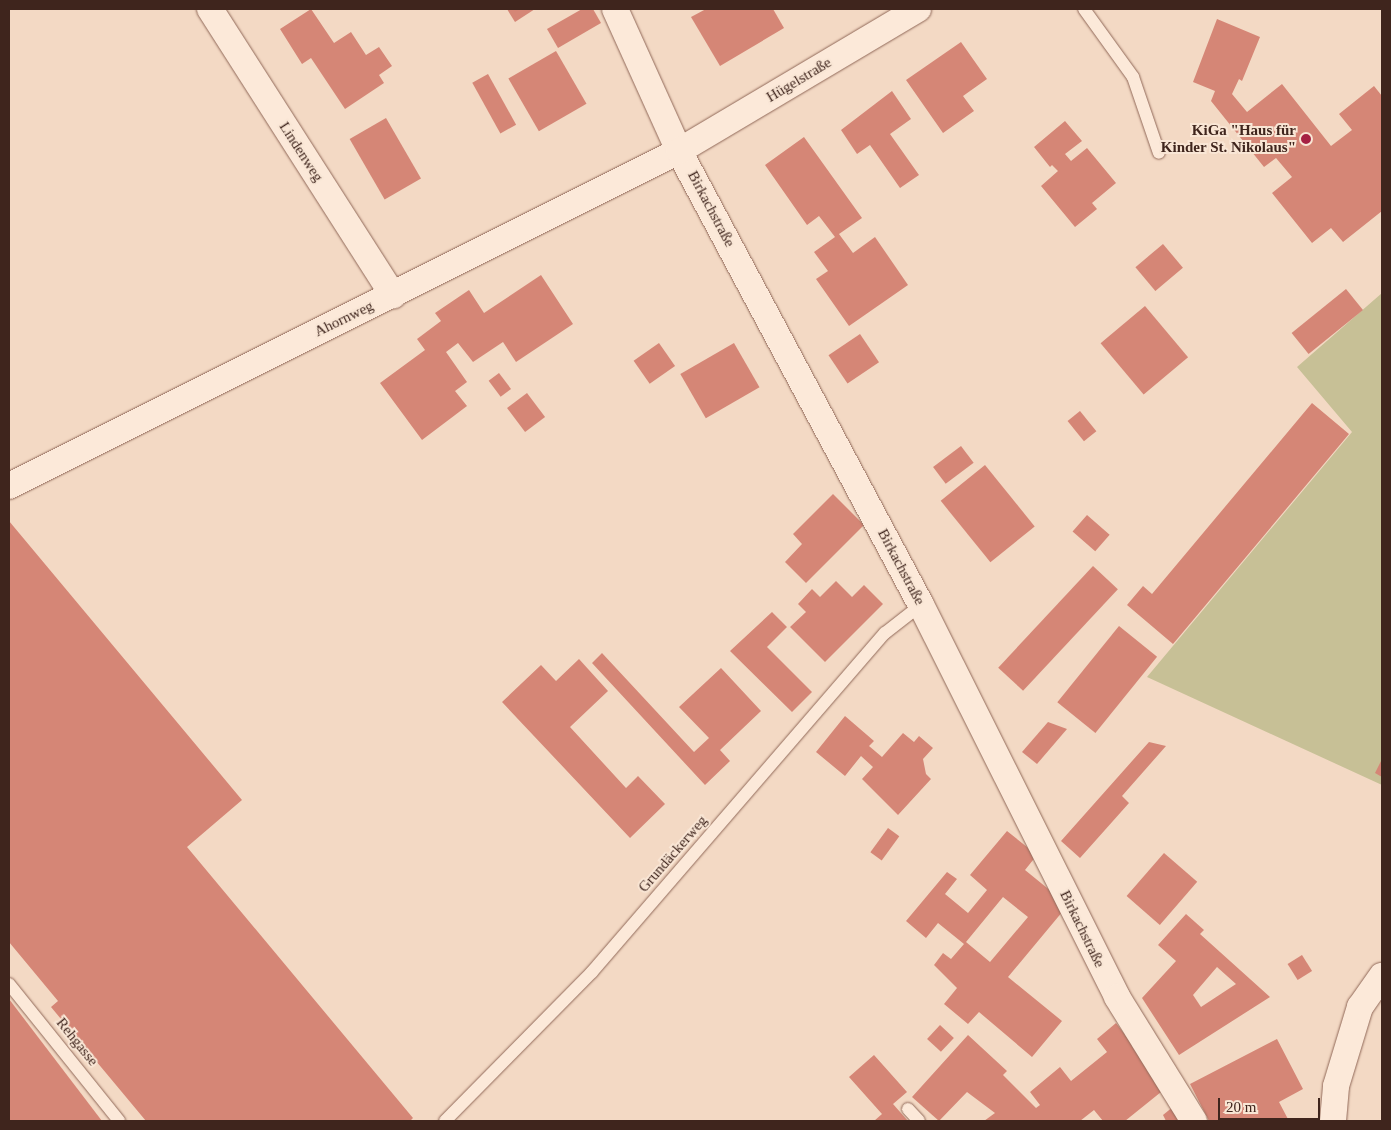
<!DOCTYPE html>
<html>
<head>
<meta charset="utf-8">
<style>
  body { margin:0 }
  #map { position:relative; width:1391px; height:1130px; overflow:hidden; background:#f3d9c4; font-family:"Times New Roman",serif }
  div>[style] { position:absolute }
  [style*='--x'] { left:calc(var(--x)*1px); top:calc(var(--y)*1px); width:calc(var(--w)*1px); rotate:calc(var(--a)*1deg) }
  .cemetery>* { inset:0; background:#c7c096 }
  .building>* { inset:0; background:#d58676; transform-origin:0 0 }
  .roads { filter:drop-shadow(0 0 1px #906858) drop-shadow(0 0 1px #906858) }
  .service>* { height:12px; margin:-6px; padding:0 6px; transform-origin:6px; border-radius:6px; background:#fce9d9 }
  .minor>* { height:26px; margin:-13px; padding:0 13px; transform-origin:13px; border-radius:13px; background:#fce9d9 }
  .dots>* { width:14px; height:14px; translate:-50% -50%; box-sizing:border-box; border:2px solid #f9e6d5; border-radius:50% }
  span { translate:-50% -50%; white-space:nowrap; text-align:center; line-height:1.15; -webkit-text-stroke:4px #f9e6d5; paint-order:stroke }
  .street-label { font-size:15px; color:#3f251d }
  .poi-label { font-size:15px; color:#3f251d; font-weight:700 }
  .right { translate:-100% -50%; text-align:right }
  .frame { position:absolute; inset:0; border:10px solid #3f251d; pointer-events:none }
  .scale { position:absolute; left:1218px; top:1098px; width:102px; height:22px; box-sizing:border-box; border:2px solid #3f251d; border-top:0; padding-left:6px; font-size:15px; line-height:18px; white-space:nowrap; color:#3f251d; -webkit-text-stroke:4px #f9e6d5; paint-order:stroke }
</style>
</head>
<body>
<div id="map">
  <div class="cemetery">
    <i style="clip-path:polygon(1382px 293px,1382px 785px,1147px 677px,1352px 432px,1297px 367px)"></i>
  </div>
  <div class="building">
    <i style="clip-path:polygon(311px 9px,334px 43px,351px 32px,366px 55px,379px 47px,392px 66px,379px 75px,384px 83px,345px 109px,311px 58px,302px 64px,280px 29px)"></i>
    <i style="clip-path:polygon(507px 9px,535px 9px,515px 22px)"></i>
    <i style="clip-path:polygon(582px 9px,593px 9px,601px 23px,558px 48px,547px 29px)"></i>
    <i style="clip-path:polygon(706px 9px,773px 9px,784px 28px,720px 66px,691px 17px)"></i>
    <i style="clip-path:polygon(1217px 19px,1260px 37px,1242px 81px,1239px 79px,1232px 94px,1247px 112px,1282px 84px,1331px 146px,1352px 130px,1339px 114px,1374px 86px,1382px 96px,1382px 211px,1343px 242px,1331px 228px,1312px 243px,1272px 193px,1292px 177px,1276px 158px,1264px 167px,1211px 101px,1215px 91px,1193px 82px)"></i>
    <i style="clip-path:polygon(961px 42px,987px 79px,963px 96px,974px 111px,943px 133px,906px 80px)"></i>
    <i style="left:556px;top:51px;width:61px;height:55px;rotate:60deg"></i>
    <i style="left:488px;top:74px;width:58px;height:18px;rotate:61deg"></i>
    <i style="clip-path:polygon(892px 91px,911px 119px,890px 134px,919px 175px,900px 188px,870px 145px,857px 154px,841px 130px)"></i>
    <i style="left:386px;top:118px;width:70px;height:42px;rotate:60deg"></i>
    <i style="clip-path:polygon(1065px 121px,1082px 141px,1065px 154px,1071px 161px,1087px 148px,1116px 183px,1092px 203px,1097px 209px,1075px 227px,1041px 186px,1058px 171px,1052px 165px,1050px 167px,1034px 147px)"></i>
    <i style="clip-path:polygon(804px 137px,862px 218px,839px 234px,853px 253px,875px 237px,908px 285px,849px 326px,816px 279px,828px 271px,814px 252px,835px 237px,819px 216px,807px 225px,765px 165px)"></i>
    <i style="left:1163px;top:244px;width:31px;height:36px;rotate:50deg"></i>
    <i style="clip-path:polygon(541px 275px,573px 324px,516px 362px,503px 342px,473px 362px,458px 343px,446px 352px,467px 382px,455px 391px,467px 406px,422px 440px,380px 383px,425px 350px,417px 339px,441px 321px,435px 313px,469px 290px,484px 313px)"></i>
    <i style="left:1346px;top:289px;width:27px;height:70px;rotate:51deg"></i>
    <i style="left:1145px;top:306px;width:67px;height:58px;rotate:50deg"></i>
    <i style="left:860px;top:334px;width:34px;height:38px;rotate:56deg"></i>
    <i style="left:659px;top:343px;width:28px;height:31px;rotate:55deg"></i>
    <i style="left:734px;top:343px;width:51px;height:62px;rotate:60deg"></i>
    <i style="left:499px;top:373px;width:20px;height:13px;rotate:53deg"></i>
    <i style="left:527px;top:393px;width:30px;height:25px;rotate:53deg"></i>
    <i style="clip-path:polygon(1312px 403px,1349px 434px,1173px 644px,1127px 605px,1143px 586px,1152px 594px)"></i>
    <i style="left:1080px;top:411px;width:26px;height:16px;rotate:51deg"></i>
    <i style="left:961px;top:446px;width:21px;height:35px;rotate:53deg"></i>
    <i style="left:985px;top:465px;width:79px;height:57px;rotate:51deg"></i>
    <i style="clip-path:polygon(833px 494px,864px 525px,806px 583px,785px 562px,802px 544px,793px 534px)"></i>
    <i style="left:1087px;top:515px;width:30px;height:22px;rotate:41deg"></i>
    <i style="clip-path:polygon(9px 521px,242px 800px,187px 847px,413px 1118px,410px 1121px,146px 1121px,51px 1007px,58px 1001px,9px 942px)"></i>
    <i style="left:1093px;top:566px;width:34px;height:139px;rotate:43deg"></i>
    <i style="clip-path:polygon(836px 581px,852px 597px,864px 585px,883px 604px,825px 662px,790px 627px,806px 612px,798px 604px,812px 589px,820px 597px)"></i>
    <i style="clip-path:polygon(772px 612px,787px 627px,767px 647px,812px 692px,792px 712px,730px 651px)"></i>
    <i style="left:1119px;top:626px;width:49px;height:98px;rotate:39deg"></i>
    <i style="clip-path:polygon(602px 653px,694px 752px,709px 738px,679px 707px,721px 668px,761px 711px,720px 750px,730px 761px,705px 785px,592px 663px)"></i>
    <i style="clip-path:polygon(579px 659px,608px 691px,570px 727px,626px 788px,638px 776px,665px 804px,630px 838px,502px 702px,541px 665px,556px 681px)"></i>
    <i style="clip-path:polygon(845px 716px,874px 741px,869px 746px,882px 757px,903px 733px,914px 742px,919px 736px,933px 748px,923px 759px,926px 774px,931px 779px,898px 815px,862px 779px,873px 767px,861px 756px,845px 776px,816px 752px)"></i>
    <i style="clip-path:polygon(1048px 722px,1067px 729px,1037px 764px,1022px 752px)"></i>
    <i style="clip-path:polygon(1149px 742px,1166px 746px,1122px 796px,1129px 803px,1080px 858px,1061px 841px)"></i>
    <i style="clip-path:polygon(1382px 759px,1382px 777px,1375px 773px)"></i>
    <i style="left:888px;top:828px;width:14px;height:30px;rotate:36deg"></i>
    <i style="clip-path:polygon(evenodd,1007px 831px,1037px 855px,1025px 870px,1068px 905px,1008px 977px,1062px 1021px,1032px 1057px,979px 1012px,968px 1024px,944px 1004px,957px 988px,934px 965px,943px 953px,951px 959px,964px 944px,938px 923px,926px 938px,906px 921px,947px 872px,957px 879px,945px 894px,968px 913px,987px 890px,970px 875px,1007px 831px,1003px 897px,1028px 917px,990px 962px,966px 942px,1003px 897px)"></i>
    <i style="left:1164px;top:853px;width:44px;height:57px;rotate:41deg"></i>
    <i style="clip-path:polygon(evenodd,1186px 914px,1204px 930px,1200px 934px,1270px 997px,1179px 1055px,1142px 998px,1176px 961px,1158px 945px,1186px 914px,1217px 967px,1236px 984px,1201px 1007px,1193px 995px,1217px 967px)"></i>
    <i style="left:1302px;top:955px;width:19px;height:17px;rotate:58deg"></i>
    <i style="clip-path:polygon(9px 999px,102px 1121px,9px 1121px)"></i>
    <i style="clip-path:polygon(1116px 1023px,1166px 1088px,1125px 1121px,1103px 1121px,1094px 1110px,1080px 1121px,984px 1121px,995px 1113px,967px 1092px,939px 1121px,912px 1097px,968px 1035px,1007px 1071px,1003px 1075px,1036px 1108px,1040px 1105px,1030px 1092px,1060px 1067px,1071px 1081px,1107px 1052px,1097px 1039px)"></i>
    <i style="left:940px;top:1025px;width:19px;height:19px;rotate:43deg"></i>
    <i style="clip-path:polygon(1277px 1039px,1303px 1089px,1279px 1102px,1289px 1121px,1209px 1121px,1190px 1084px)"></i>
    <i style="clip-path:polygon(874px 1055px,907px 1092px,893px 1104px,908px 1121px,874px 1121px,882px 1114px,849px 1077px)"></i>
    <i style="clip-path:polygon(1174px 1106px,1181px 1121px,1166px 1121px,1163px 1115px)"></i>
  </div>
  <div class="roads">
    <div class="service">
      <i style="--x:1084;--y:9;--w:84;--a:54.2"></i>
      <i style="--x:1133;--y:77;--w:80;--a:71.1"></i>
      <i style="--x:9;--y:984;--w:176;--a:51.2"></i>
      <i style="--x:908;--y:1109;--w:16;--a:47"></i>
      <i style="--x:445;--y:1121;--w:209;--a:-45.4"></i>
      <i style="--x:592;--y:972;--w:448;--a:-49.2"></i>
      <i style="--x:885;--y:633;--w:46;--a:-37.9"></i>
    </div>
    <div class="minor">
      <i style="--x:210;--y:9;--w:340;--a:57.4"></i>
      <i style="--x:615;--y:9;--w:156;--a:65.7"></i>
      <i style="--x:679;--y:151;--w:514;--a:61.94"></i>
      <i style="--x:921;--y:605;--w:438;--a:63.4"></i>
      <i style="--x:1117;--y:997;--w:146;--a:58.2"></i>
      <i style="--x:9;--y:486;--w:749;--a:-26.57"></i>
      <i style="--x:679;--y:151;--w:278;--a:-30.7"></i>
      <i style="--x:1333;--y:1121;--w:35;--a:-85"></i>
      <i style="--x:1336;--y:1086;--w:83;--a:-73.1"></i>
      <i style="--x:1360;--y:1007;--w:38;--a:-55"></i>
    </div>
  </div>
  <div class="dots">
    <i style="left:1306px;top:139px;background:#a62143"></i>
  </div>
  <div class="street-label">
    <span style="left:799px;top:80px;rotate:-31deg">Hügelstraße</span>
    <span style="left:301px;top:152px;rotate:57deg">Lindenweg</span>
    <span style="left:711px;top:209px;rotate:62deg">Birkachstraße</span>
    <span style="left:344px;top:319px;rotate:-26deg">Ahornweg</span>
    <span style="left:901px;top:567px;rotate:62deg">Birkachstraße</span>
    <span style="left:673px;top:854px;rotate:-49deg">Grundäckerweg</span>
    <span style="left:1082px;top:929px;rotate:64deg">Birkachstraße</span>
    <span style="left:77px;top:1042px;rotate:51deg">Rehgasse</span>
  </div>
  <div class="poi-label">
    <span class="right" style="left:1296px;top:139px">KiGa "Haus für<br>Kinder St. Nikolaus"</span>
  </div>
  <div class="frame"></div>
  <div class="scale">20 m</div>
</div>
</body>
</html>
